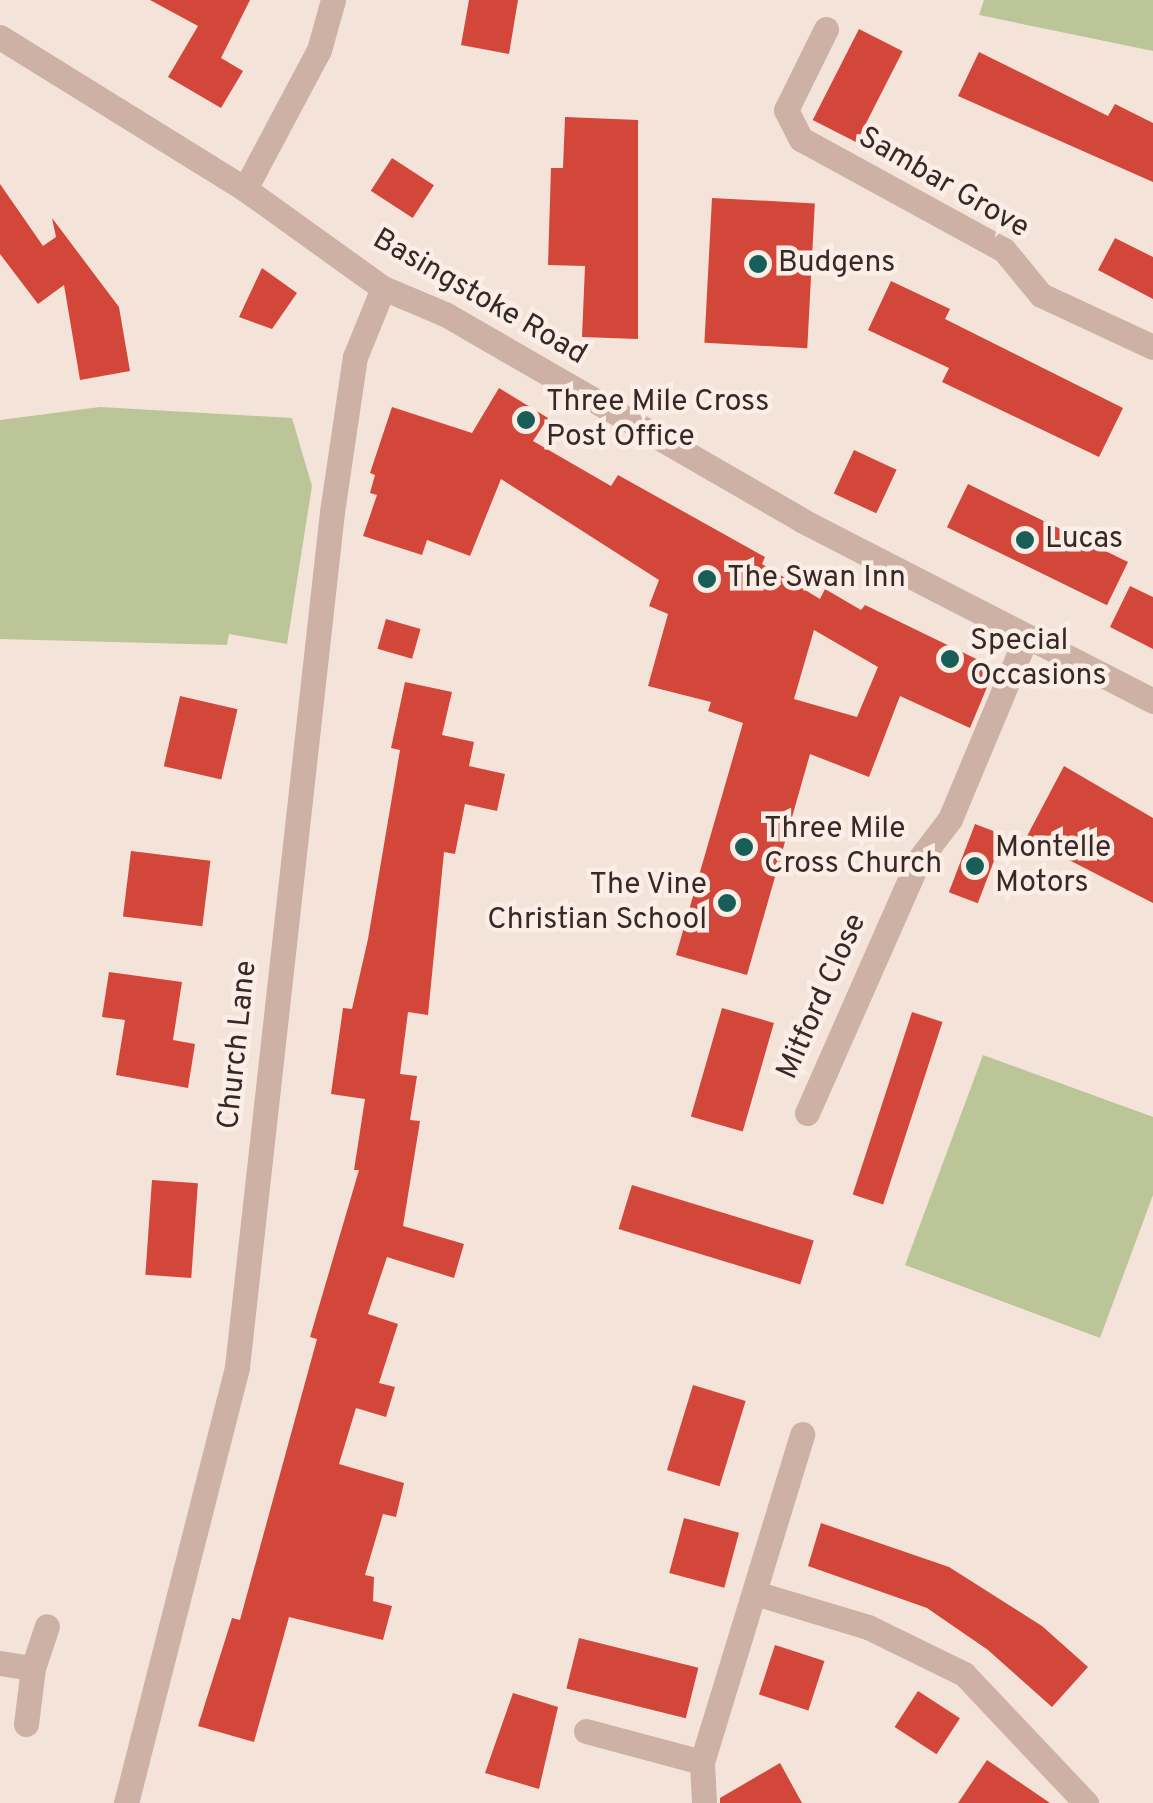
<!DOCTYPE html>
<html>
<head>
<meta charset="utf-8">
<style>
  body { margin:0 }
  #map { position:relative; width:1153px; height:1803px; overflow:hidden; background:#f4e3d9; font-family:Overpass,sans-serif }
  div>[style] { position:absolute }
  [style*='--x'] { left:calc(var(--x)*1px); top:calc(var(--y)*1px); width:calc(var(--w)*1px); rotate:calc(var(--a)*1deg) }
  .green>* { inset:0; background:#bcc598 }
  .building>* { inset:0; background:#d24739; transform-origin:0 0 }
  .minor>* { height:25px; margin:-12.5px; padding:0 12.5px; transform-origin:12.5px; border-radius:12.5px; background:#cdb1a4 }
  .dots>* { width:28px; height:28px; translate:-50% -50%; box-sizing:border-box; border:5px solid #fbeee6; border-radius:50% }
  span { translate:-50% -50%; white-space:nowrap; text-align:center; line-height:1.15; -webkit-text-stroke:9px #fbeee6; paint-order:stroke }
  .street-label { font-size:30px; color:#382926 }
  .poi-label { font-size:30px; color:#382926 }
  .left { translate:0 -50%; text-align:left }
  .right { translate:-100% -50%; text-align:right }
</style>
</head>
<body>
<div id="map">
  <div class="green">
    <i style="clip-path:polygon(984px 0,1153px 0,1153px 51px,979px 15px)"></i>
    <i style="clip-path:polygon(100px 407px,292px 418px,312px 486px,287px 644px,229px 634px,227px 645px,0 639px,0 420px)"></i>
    <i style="clip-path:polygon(983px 1055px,1153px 1117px,1153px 1195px,1100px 1338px,905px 1265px)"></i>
  </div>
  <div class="building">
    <i style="clip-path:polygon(150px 0,250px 0,221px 58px,243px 71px,221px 108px,168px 77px,198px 26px)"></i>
    <i style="clip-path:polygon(469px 0,518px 0,509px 54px,461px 45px)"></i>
    <i style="left:859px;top:29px;width:49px;height:102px;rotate:27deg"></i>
    <i style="clip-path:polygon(979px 52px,1108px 116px,1115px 104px,1153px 123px,1153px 182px,958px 96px)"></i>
    <i style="clip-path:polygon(565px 117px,638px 120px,638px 339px,582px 337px,585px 266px,548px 265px,551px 168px,563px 168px)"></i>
    <i style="left:392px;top:158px;width:50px;height:39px;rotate:33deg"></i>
    <i style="clip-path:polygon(0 184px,43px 246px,56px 237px,52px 218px,119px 307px,130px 371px,80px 380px,64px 285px,38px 304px,0 254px)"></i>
    <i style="left:712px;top:198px;width:103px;height:145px;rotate:3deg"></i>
    <i style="clip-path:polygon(1115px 238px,1153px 257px,1153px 299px,1098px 270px)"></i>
    <i style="clip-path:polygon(262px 268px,297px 293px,272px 329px,239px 317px)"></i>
    <i style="clip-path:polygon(891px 281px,950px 309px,945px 319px,1123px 408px,1099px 457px,942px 382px,949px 368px,868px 330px)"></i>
    <i style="clip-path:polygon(evenodd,499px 388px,548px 418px,533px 441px,611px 486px,618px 475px,765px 557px,762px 564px,820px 599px,825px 589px,861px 610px,865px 605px,995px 668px,970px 728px,900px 696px,869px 777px,810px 754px,747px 975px,676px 955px,743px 723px,708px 711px,711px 702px,648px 686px,668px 614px,649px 606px,659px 580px,501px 479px,470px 556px,427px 540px,422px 555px,363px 536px,377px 495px,370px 493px,375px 475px,370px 473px,392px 407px,472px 433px,499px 388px,814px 630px,878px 667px,857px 717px,794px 699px,814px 630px)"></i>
    <i style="left:854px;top:450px;width:47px;height:48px;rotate:25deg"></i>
    <i style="left:968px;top:484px;width:178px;height:48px;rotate:26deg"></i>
    <i style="clip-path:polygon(1130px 586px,1153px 597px,1153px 649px,1110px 627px)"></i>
    <i style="left:386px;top:619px;width:36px;height:31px;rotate:16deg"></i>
    <i style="clip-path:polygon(405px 682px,452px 692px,442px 735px,474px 742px,469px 766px,505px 774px,497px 811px,465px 804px,455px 854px,444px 852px,428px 1015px,408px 1012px,400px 1074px,417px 1076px,410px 1120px,420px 1121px,403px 1226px,464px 1244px,454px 1278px,387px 1257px,368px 1314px,398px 1324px,379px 1383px,395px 1387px,386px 1417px,356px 1408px,339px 1464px,404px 1483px,396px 1517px,383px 1514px,365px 1575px,374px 1577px,373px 1601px,392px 1606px,383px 1640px,289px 1617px,254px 1742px,198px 1726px,232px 1618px,240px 1620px,317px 1339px,310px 1337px,359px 1170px,354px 1170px,365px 1099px,331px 1094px,343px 1008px,352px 1009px,368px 939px,400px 750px,391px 748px)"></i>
    <i style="left:180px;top:696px;width:59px;height:72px;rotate:13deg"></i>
    <i style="clip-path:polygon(1064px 766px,1153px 818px,1153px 903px,1026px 838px)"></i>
    <i style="left:975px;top:824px;width:31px;height:73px;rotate:21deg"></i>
    <i style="left:131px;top:851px;width:80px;height:66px;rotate:7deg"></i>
    <i style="clip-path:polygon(109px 972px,182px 982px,173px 1040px,195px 1044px,188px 1088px,116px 1075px,125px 1020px,102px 1017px)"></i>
    <i style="left:722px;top:1008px;width:54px;height:113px;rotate:16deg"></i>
    <i style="left:912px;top:1012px;width:32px;height:192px;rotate:18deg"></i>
    <i style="left:152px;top:1180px;width:46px;height:95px;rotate:4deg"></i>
    <i style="left:632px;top:1185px;width:190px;height:46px;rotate:17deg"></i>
    <i style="left:693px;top:1385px;width:55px;height:89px;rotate:17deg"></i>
    <i style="left:684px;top:1518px;width:57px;height:57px;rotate:15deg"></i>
    <i style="clip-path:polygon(821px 1523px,949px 1567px,1042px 1626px,1088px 1667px,1052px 1707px,988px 1650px,927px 1608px,808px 1566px)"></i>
    <i style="left:579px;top:1638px;width:123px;height:52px;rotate:14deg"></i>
    <i style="left:775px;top:1645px;width:52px;height:52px;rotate:18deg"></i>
    <i style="left:918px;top:1691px;width:50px;height:43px;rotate:33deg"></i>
    <i style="clip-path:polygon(513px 1693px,558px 1707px,539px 1789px,485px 1773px)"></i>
    <i style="clip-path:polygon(987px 1760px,1050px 1803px,958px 1803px)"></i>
    <i style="clip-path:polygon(780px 1763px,802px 1803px,720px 1803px,720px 1798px)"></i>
  </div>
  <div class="minor">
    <i style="--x:826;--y:29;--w:90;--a:116.3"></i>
    <i style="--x:786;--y:110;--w:33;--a:63"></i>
    <i style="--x:801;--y:139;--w:231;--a:28.7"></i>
    <i style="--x:1004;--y:250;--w:58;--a:50.6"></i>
    <i style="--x:1041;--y:295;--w:123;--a:24.9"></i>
    <i style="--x:0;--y:37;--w:288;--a:31.8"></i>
    <i style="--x:245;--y:189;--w:170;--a:35.7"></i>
    <i style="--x:383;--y:288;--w:67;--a:22.8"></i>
    <i style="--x:445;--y:314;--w:414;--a:30"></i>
    <i style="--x:803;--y:521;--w:394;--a:27.2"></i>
    <i style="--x:245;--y:189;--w:157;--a:-62"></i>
    <i style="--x:319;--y:50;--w:52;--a:-74.4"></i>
    <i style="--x:807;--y:1113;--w:275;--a:-66.2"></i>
    <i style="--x:918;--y:861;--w:53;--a:-52.7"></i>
    <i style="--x:950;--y:819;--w:197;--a:-67.3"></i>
    <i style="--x:755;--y:1593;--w:118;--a:16.7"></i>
    <i style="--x:868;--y:1627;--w:107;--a:26.1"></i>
    <i style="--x:964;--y:1674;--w:178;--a:46.6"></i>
    <i style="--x:0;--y:1663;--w:33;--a:9"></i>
    <i style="--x:26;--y:1724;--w:56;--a:-82.9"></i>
    <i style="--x:33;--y:1668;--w:44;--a:-71.6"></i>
    <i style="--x:586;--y:1731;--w:120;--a:15"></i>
    <i style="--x:702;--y:1762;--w:41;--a:87.2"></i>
    <i style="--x:702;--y:1762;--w:343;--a:-73"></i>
    <i style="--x:126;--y:1803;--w:450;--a:-75.7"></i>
    <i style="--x:237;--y:1367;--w:860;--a:-83.66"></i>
    <i style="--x:332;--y:512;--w:157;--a:-81.6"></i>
    <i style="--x:355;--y:357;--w:74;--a:-67.9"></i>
  </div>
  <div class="dots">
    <i style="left:758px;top:264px;background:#185e58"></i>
    <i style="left:526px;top:420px;background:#185e58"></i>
    <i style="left:1025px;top:540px;background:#185e58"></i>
    <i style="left:707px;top:579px;background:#185e58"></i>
    <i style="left:950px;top:659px;background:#185e58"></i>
    <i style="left:744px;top:847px;background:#185e58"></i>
    <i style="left:975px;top:866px;background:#185e58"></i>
    <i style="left:727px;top:903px;background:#185e58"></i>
  </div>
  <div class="street-label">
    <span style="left:943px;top:184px;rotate:30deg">Sambar Grove</span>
    <span style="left:479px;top:298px;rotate:30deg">Basingstoke Road</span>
    <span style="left:823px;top:997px;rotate:-66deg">Mitford Close</span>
    <span style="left:239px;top:1045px;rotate:-84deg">Church Lane</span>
  </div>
  <div class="poi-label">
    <span class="left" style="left:778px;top:264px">Budgens</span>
    <span class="left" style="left:546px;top:420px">Three Mile Cross<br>Post Office</span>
    <span class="left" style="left:1045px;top:540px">Lucas</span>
    <span class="left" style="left:727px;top:579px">The Swan Inn</span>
    <span class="left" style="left:970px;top:659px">Special<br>Occasions</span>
    <span class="left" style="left:764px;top:847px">Three Mile<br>Cross Church</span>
    <span class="left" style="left:995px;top:866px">Montelle<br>Motors</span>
    <span class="right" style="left:707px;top:903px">The Vine<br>Christian School</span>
  </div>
</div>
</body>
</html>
